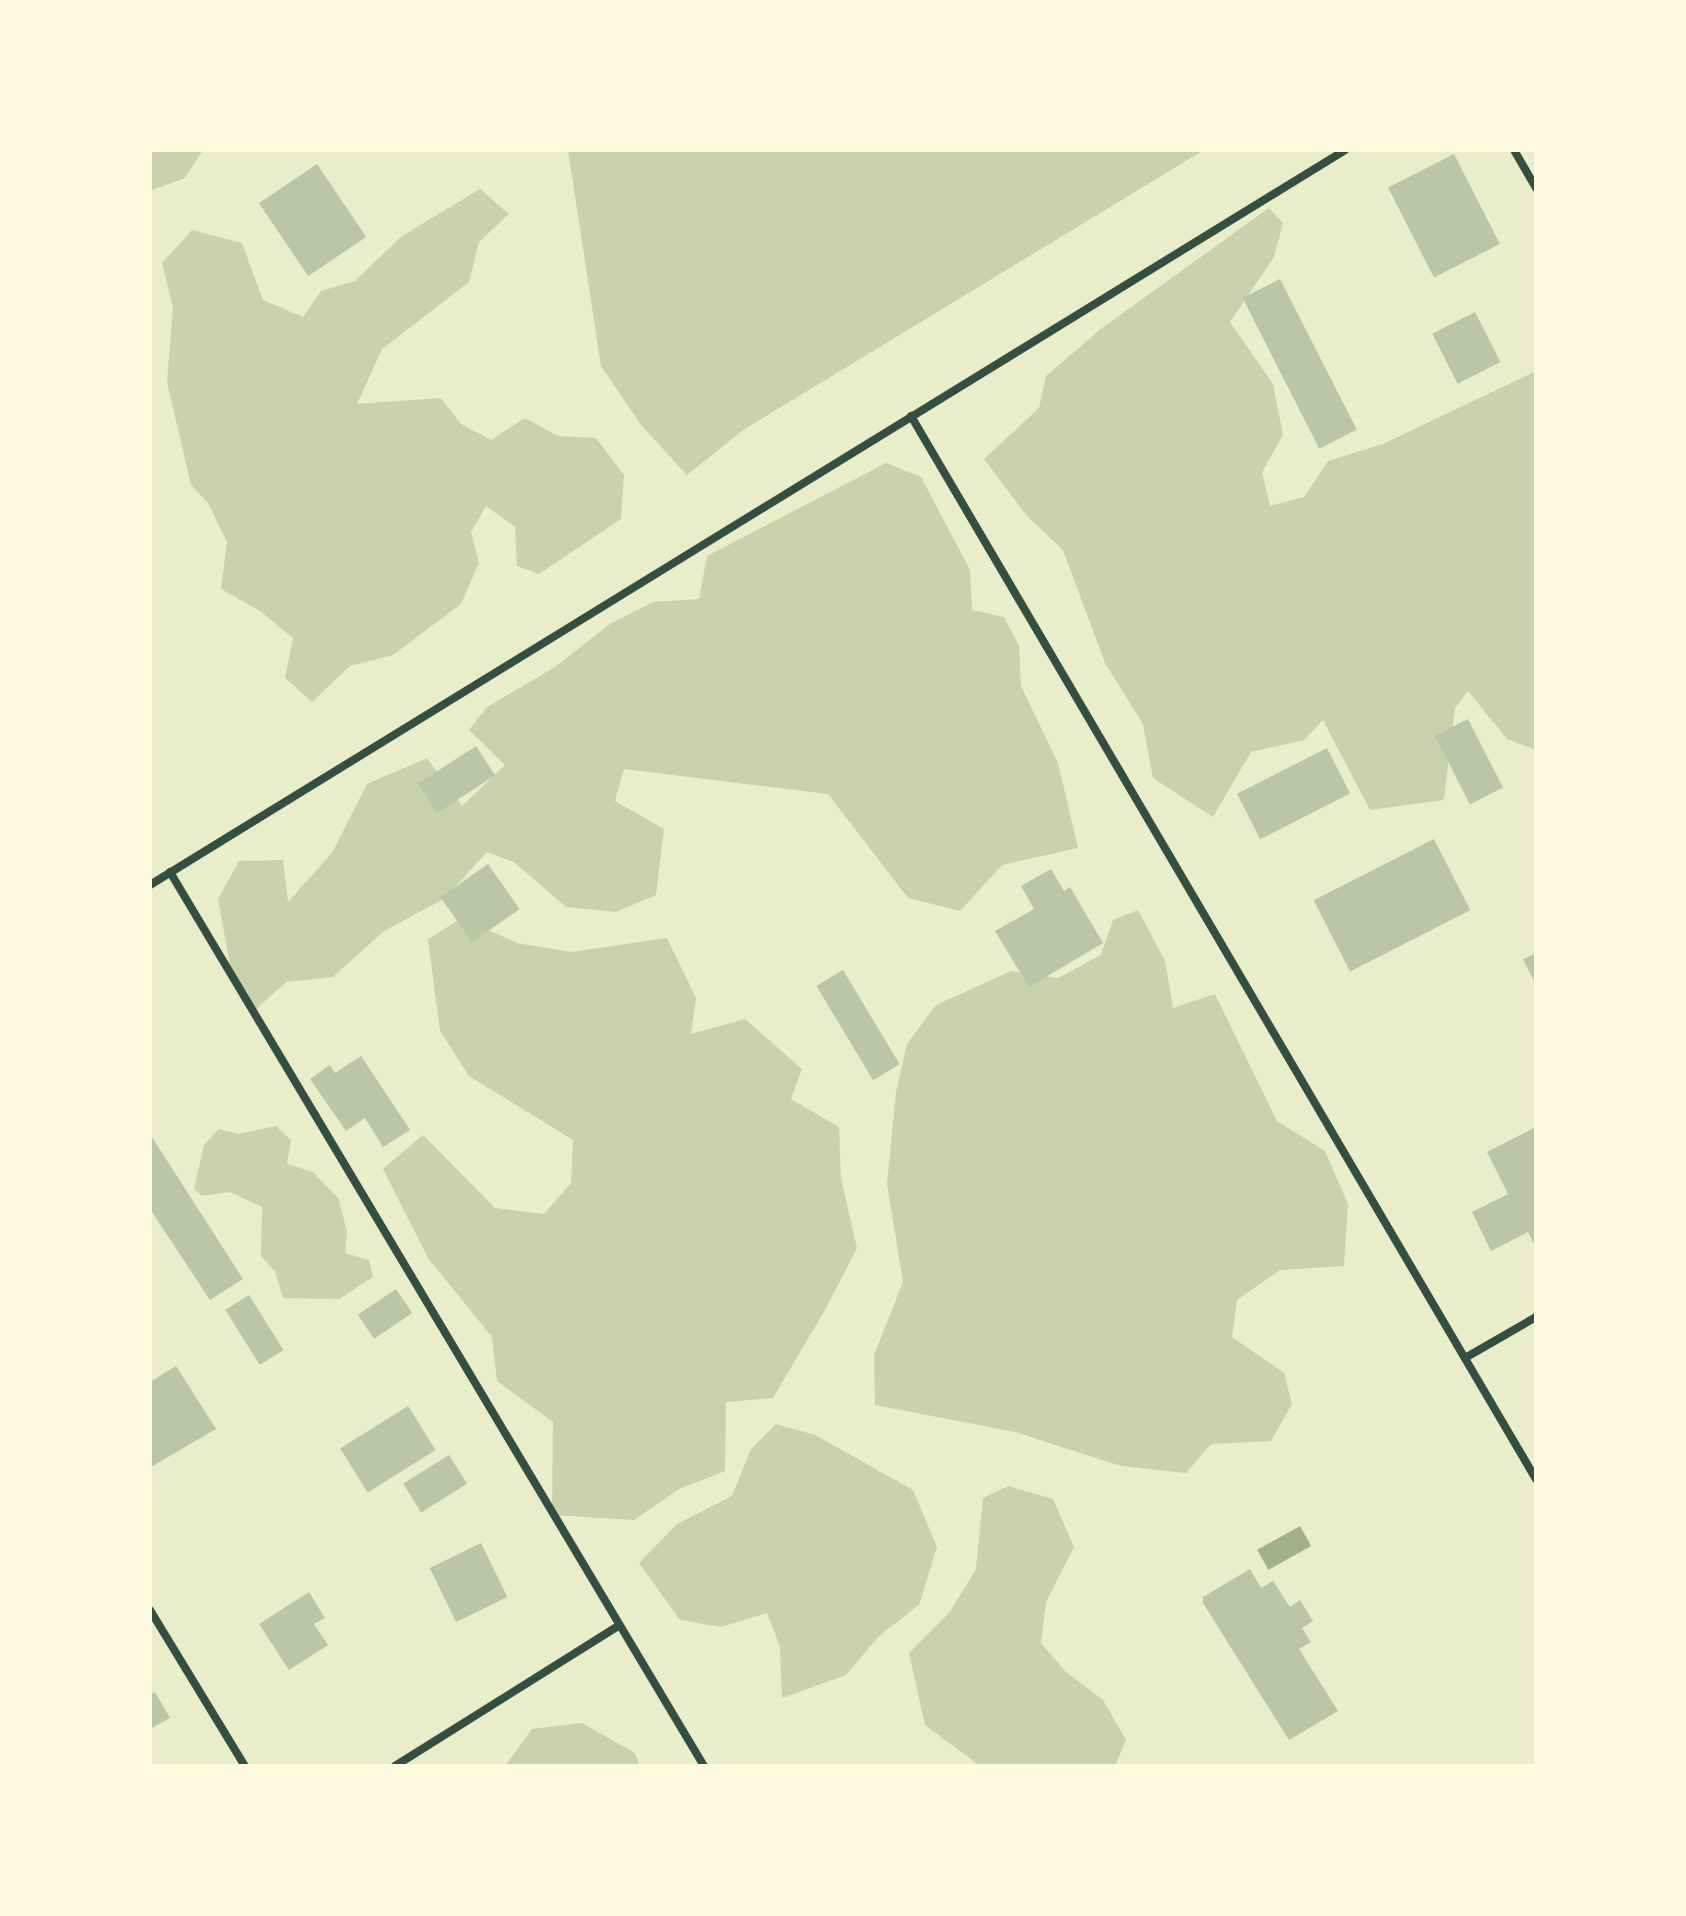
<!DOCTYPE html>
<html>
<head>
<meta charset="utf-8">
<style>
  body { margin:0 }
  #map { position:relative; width:1686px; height:1916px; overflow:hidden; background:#e9edc9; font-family:Bitter,serif }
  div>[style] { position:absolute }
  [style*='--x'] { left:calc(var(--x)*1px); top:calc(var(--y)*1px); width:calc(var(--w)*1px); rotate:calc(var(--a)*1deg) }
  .green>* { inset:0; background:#cad2ad }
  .water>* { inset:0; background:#a3b18a; transform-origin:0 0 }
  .building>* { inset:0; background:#bcc5a7; transform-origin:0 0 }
  .minor>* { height:8px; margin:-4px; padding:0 4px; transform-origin:4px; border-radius:4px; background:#344e41 }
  span { translate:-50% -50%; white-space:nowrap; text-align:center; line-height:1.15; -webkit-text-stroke:6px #fefae0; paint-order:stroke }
  .frame { position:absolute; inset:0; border:152px solid #fefae0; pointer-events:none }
</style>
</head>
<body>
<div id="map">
  <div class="green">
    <i style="clip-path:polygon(150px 150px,203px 150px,185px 178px,150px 191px)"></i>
    <i style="clip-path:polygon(568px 150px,1204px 150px,743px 430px,687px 475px,641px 425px,601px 366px)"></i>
    <i style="clip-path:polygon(480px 189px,509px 214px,479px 242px,469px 282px,382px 349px,357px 404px,441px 398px,461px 424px,491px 440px,525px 418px,558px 436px,596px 438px,624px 475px,621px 519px,539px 574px,517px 566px,515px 527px,486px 506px,471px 532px,479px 563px,461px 604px,393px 655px,350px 666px,312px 702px,285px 678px,293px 638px,260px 611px,221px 589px,227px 542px,208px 503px,191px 485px,167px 382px,173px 308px,162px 263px,192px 230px,242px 243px,263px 300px,303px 317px,321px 291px,355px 281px,402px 236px)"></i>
    <i style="clip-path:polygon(1269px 208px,1283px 223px,1274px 257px,1230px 322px,1273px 384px,1283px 435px,1262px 472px,1270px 506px,1304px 497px,1328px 461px,1383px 444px,1536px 371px,1536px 750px,1507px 739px,1468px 691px,1455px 708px,1444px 800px,1370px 810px,1323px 720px,1304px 740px,1251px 752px,1213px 817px,1153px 778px,1143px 724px,1105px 663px,1063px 550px,1027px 516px,984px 459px,1039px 408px,1046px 376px,1102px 328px)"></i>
    <i style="clip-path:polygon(886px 463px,921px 477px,970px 570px,972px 610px,1004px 617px,1019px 646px,1021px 686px,1058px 763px,1078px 848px,1002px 865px,960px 911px,908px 898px,828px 794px,624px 769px,615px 801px,664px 829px,656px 895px,616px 912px,566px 907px,514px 862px,487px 852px,444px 899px,384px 931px,333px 977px,286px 982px,253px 1012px,232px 976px,218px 899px,239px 861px,283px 860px,288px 902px,332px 853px,367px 784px,427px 758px,462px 806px,505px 765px,469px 730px,487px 707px,555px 667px,610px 624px,653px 602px,699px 599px,707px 556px)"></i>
    <i style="clip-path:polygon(1138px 910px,1165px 961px,1173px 1008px,1215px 994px,1277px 1121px,1325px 1151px,1348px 1204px,1344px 1266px,1280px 1270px,1237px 1300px,1232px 1337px,1284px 1373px,1292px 1404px,1271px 1441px,1211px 1444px,1186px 1473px,1121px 1466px,1015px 1432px,875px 1405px,874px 1355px,903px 1282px,887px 1184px,896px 1092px,907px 1044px,936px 1005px,1011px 971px,1058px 978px,1101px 955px,1113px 920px)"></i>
    <i style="clip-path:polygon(462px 918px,517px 943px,571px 952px,667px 938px,696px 998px,691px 1034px,745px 1019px,802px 1069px,791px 1099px,839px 1127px,841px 1178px,857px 1248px,825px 1310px,773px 1398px,726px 1402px,725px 1471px,679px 1489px,634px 1520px,552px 1515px,553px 1422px,497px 1381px,492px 1337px,428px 1258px,383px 1169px,423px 1135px,495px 1208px,544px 1214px,571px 1183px,573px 1140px,469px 1076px,440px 1031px,428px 939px)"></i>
    <i style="clip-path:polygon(276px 1126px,291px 1140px,287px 1164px,313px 1172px,338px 1198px,347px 1231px,345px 1253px,369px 1260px,373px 1277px,339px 1299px,283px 1298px,275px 1271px,261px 1256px,262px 1207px,230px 1192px,201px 1196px,194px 1188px,204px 1145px,219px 1129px,238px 1134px)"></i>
    <i style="clip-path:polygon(776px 1424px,815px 1435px,913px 1490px,937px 1547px,919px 1605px,879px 1636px,846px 1675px,782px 1698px,780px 1647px,767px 1613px,721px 1627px,680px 1620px,639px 1563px,677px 1524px,732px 1496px,751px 1449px)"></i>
    <i style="clip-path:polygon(1008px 1486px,1053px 1499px,1074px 1547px,1046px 1602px,1041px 1643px,1066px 1672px,1103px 1700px,1126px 1740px,1115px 1766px,980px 1766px,925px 1725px,909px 1653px,950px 1612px,976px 1569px,983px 1498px)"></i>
    <i style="clip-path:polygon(582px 1723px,635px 1753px,640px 1766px,505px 1766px,532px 1729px)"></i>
  </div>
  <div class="water">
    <i style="left:1300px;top:1526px;width:23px;height:49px;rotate:61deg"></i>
  </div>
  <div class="building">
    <i style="left:1454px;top:154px;width:101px;height:74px;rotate:63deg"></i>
    <i style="left:317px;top:164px;width:88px;height:70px;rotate:56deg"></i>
    <i style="left:1280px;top:279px;width:169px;height:42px;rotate:63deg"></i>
    <i style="left:1475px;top:312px;width:56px;height:48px;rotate:63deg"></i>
    <i style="left:1468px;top:719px;width:77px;height:37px;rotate:63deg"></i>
    <i style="left:476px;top:746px;width:35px;height:69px;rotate:57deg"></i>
    <i style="left:1327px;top:748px;width:51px;height:101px;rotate:63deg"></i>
    <i style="left:1434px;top:839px;width:80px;height:135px;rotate:63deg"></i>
    <i style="left:488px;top:864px;width:55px;height:58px;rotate:55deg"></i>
    <i style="clip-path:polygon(1051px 869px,1064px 891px,1070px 887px,1103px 943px,1029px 987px,995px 931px,1034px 909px,1021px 886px)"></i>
    <i style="clip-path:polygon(1536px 953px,1536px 985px,1523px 959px)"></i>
    <i style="left:843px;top:970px;width:110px;height:31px;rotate:59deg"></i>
    <i style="clip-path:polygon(361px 1056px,410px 1130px,383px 1147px,365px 1118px,346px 1131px,310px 1079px,330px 1065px,335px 1073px)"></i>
    <i style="clip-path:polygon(1536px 1127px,1536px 1248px,1528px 1232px,1491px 1251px,1472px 1212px,1508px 1194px,1487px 1152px)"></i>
    <i style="clip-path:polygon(150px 1134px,243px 1279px,210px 1300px,150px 1209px)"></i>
    <i style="left:396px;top:1289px;width:29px;height:46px;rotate:56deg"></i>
    <i style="left:249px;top:1295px;width:65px;height:28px;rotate:58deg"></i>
    <i style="clip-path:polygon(176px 1366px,216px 1429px,151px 1467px,150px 1382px)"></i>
    <i style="left:408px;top:1406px;width:52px;height:80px;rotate:58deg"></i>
    <i style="left:449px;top:1455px;width:34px;height:54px;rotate:58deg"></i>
    <i style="left:481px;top:1543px;width:60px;height:57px;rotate:64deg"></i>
    <i style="clip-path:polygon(1250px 1569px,1261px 1588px,1273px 1581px,1290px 1607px,1300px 1600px,1313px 1621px,1302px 1628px,1311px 1642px,1299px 1649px,1338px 1711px,1289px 1740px,1203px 1603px,1203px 1597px)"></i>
    <i style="clip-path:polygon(309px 1592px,325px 1618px,314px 1624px,328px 1645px,289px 1670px,259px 1624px)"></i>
    <i style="clip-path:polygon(155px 1692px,170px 1718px,150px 1729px,150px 1695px)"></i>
  </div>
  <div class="minor">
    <i style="--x:1514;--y:150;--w:44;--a:59.9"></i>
    <i style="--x:911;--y:416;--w:1233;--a:59.55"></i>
    <i style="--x:170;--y:872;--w:1041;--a:59.15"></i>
    <i style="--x:150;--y:885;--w:1403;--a:-31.59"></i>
    <i style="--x:1465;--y:1358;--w:82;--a:-30"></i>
    <i style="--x:150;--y:1610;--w:183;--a:58.7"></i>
    <i style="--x:395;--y:1766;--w:263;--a:-32.1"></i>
  </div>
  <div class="frame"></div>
</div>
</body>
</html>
